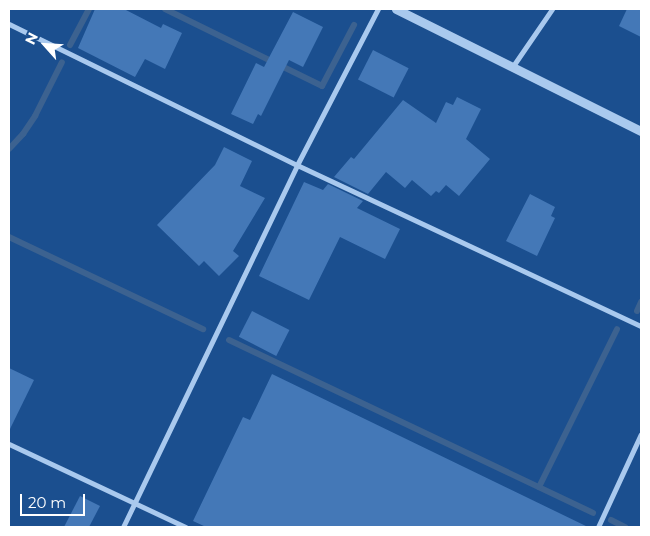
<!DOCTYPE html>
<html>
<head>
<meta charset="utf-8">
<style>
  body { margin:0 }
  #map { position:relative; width:650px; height:536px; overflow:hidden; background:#1b4f8f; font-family:Montserrat,sans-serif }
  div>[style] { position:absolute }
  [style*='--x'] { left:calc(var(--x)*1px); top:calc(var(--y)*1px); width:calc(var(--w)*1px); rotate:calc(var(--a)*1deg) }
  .stream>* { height:6px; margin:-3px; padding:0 3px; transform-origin:3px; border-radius:3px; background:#3c6290 }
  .building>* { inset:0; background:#4478b7; transform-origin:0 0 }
  .minor>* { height:5px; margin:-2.5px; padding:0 2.5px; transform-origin:2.5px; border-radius:2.5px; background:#a9c9ee }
  .tertiary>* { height:9px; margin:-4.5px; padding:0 4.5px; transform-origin:4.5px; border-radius:4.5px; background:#a9c9ee }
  span { translate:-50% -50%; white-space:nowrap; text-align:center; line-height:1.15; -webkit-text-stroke:4px #1b4f8f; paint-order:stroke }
  .frame { position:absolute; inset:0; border:10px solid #fff; pointer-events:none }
  .north { position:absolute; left:20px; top:20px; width:50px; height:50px; -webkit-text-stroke:4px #1b4f8f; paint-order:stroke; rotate:296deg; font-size:14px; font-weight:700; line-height:20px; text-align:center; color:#fff }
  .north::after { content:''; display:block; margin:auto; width:18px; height:22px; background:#fff; clip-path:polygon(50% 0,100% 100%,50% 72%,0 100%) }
  .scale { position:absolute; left:20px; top:494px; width:65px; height:22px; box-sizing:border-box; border:2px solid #fff; border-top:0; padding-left:6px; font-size:15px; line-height:18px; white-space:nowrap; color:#fff; -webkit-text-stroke:4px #1b4f8f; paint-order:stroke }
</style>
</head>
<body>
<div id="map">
  <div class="stream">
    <i style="--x:165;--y:9;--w:175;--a:26.1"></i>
    <i style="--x:322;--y:86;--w:69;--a:-62.3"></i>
    <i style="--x:70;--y:45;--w:41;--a:-62.2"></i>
    <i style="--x:9;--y:149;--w:21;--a:-47"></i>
    <i style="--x:23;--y:134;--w:22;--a:-56"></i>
    <i style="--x:35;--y:116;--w:60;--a:-63.4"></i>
    <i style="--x:9;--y:237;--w:215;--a:25.4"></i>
    <i style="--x:637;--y:311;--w:10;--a:-66"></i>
    <i style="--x:229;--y:340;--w:403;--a:25.4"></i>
    <i style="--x:539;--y:487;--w:176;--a:-63.7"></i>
    <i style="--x:611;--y:520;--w:16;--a:27"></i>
  </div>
  <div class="building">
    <i style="clip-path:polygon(95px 9px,124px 9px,161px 28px,163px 24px,182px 33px,165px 69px,145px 59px,135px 77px,78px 48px)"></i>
    <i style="clip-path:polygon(627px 9px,641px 9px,641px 37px,619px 26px)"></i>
    <i style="clip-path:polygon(293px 12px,323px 27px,303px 67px,289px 60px,261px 116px,258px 114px,253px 124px,231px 114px,256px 63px,264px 67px)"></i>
    <i style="left:373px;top:50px;width:40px;height:33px;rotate:27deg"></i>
    <i style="clip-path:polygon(457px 97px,481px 109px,466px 139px,490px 159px,459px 196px,446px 185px,439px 193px,436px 191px,431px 196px,412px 180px,405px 188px,386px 172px,368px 194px,334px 177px,351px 157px,354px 159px,403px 100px,436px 123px,446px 102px,453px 105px)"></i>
    <i style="clip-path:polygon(224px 147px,252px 161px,240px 186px,265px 198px,233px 251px,239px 256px,219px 276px,204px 261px,199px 266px,157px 225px,215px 165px)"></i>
    <i style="clip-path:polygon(304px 182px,323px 190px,328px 184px,363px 201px,357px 208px,400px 229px,385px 259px,340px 237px,309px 300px,259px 276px)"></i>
    <i style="clip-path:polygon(530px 194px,555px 207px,551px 216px,555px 218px,537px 256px,506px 241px)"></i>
    <i style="left:252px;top:311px;width:42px;height:29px;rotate:27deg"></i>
    <i style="clip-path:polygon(9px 368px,34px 380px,9px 431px)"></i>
    <i style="clip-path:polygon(272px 374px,588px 527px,206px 527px,193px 521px,243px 417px,250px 420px)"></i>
    <i style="clip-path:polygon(80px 496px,100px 506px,89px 527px,64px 527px)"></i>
  </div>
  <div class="minor">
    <i style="--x:9;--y:24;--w:321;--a:26.1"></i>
    <i style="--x:297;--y:165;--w:380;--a:25.1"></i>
    <i style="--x:513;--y:66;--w:69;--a:-55.6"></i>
    <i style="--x:9;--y:444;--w:195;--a:25.2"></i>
    <i style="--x:123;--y:527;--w:402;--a:-64.3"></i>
    <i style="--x:297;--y:165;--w:176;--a:-62.6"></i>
    <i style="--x:598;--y:527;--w:102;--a:-65.2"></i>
  </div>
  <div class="tertiary">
    <i style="--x:396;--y:9;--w:274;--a:26.5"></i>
  </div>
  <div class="frame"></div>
  <div class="north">N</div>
  <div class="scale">20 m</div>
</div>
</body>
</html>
